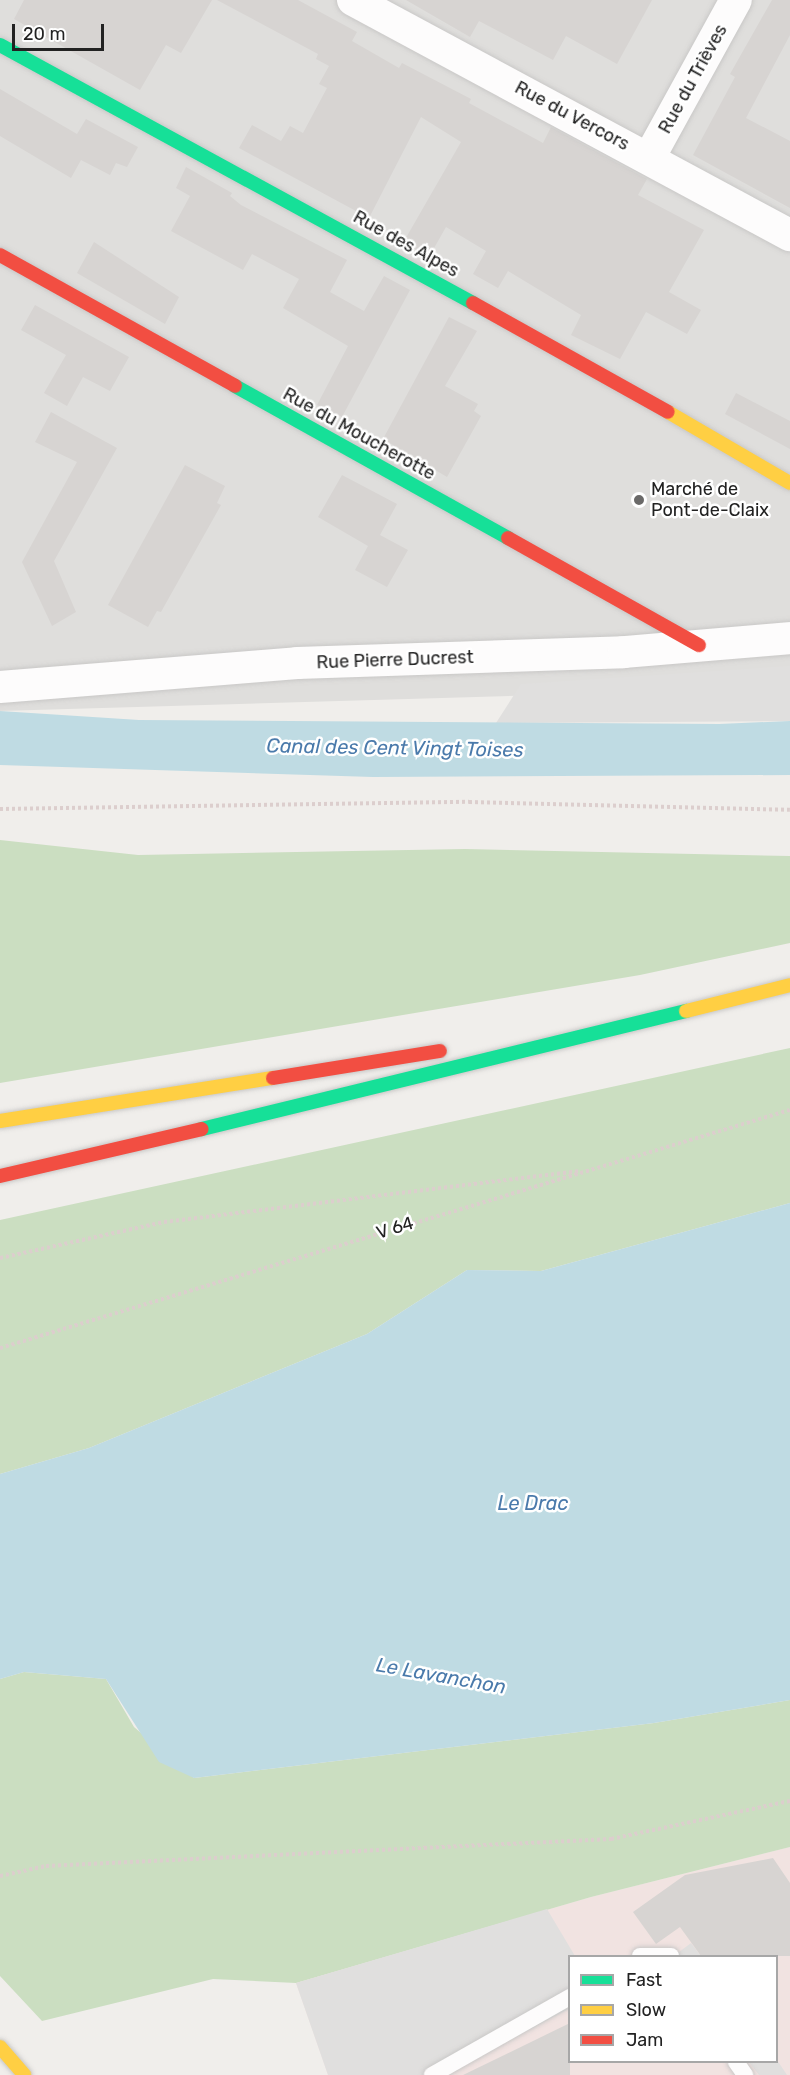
<!DOCTYPE html>
<html>
<head>
<meta charset="utf-8">
<style>
  body { margin:0 }
  #map { position:relative; width:790px; height:2075px; overflow:hidden; background:#f0eeeb; font-family:Rubik,sans-serif }
  div>[style] { position:absolute }
  [style*='--x'] { left:calc(var(--x)*1px); top:calc(var(--y)*1px); width:calc(var(--w)*1px); rotate:calc(var(--a)*1deg) }
  .residential>* { inset:0; background:#dfdedc }
  .commercial>* { inset:0; background:#f1e3e1 }
  .forest>* { inset:0; background:#cbdec1 }
  .parking>* { inset:0; background:#e0dfde }
  .water>* { inset:0; background:#bfdbe3 }
  .building>* { inset:0; background:#d7d4d2 }
  .path>* { height:4px; margin-top:-2px; transform-origin:0; background:repeating-linear-gradient(90deg,#dccecd 0 3px,transparent 0 6px) }
  .roads { filter:drop-shadow(0 0 2px #c9c8c7) drop-shadow(0 0 2px #c9c8c7) }
  .lane>* { height:16px; margin:-8px; padding:0 8px; transform-origin:8px; border-radius:8px; background:#fdfcfc }
  .street>* { height:32px; margin:-16px; padding:0 16px; transform-origin:16px; border-radius:16px; background:#fdfcfc }
  .fast>* { height:14px; margin:-7px; padding:0 7px; transform-origin:7px; border-radius:7px; background:#16e098 }
  .slow>* { height:14px; margin:-7px; padding:0 7px; transform-origin:7px; border-radius:7px; background:#ffcf43 }
  .jam>* { height:14px; margin:-7px; padding:0 7px; transform-origin:7px; border-radius:7px; background:#f24e42 }
  .dots>* { width:16px; height:16px; translate:-50% -50%; box-sizing:border-box; border:3px solid #fff; border-radius:50% }
  span { translate:-50% -50%; white-space:nowrap; text-align:center; line-height:1.15; -webkit-text-stroke:5px #fff; paint-order:stroke }
  .street-label { font-size:18px; color:#222 }
  .poi-label { font-size:18px; color:#222 }
  .left { translate:0 -50%; text-align:left }
  .water-label { font-size:20px; color:#4a7aab; font-style:italic }
  .legend { position:absolute; left:568px; top:1955px; width:210px; height:108px; box-sizing:border-box; background:#fff; border:2px solid #a7a7a7; margin:0; padding:8px 10px; list-style:none; font-size:18px; color:#222 }
  .legend li { display:flex; align-items:center; gap:12px; height:30px }
  .legend b { width:30px; border:2px solid #a7a7a7 }
  .scale { position:absolute; left:12px; top:24px; width:92px; height:27px; box-sizing:border-box; border:3px solid #222; border-top:0; padding-left:8px; font-size:18px; line-height:21px; white-space:nowrap; color:#222; -webkit-text-stroke:4px #fff; paint-order:stroke }
</style>
</head>
<body>
<div id="map">
  <div class="residential">
    <i style="clip-path:polygon(0 0,790px 0,790px 679px,610px 693px,0 711px)"></i>
  </div>
  <div class="commercial">
    <i style="clip-path:polygon(evenodd,790px 1847px,790px 2075px,328px 2075px,296px 1983px,591px 1897px,790px 1847px,570px 1956px,776px 1956px,776px 2062px,570px 2062px,570px 1956px)"></i>
  </div>
  <div class="forest">
    <i style="clip-path:polygon(0 840px,138px 855px,465px 849px,790px 856px,790px 943px,640px 975px,0 1083px)"></i>
    <i style="clip-path:polygon(790px 1048px,790px 1203px,541px 1271px,467px 1270px,367px 1334px,89px 1448px,0 1474px,0 1220px)"></i>
    <i style="clip-path:polygon(24px 1672px,106px 1679px,134px 1727px,194px 1778px,654px 1723px,790px 1700px,790px 1847px,591px 1897px,296px 1983px,213px 1979px,42px 2021px,0 1976px,0 1679px)"></i>
  </div>
  <div class="parking">
    <i style="clip-path:polygon(790px 666px,790px 721px,496px 723px,521px 684px)"></i>
    <i style="clip-path:polygon(547px 1909px,575px 1956px,570px 1956px,569px 2009px,442px 2075px,328px 2075px,296px 1983px)"></i>
    <i style="clip-path:polygon(691px 1943px,701px 1956px,674px 1956px)"></i>
    <i style="clip-path:polygon(777px 2060px,787px 2075px,759px 2075px,749px 2062px)"></i>
  </div>
  <div class="water">
    <i style="clip-path:polygon(0 711px,139px 720px,719px 724px,790px 721px,790px 775px,373px 777px,0 765px)"></i>
    <i style="clip-path:polygon(790px 1203px,790px 1700px,654px 1723px,194px 1778px,159px 1762px,106px 1679px,24px 1672px,0 1679px,0 1474px,89px 1448px,367px 1334px,467px 1270px,541px 1271px)"></i>
  </div>
  <div class="building">
    <i style="clip-path:polygon(24px 0,212px 0,181px 53px,166px 45px,140px 90px,14px 19px)"></i>
    <i style="clip-path:polygon(217px 0,298px 0,357px 32px,352px 41px,399px 68px,402px 63px,471px 99px,469px 103px,543px 143px,551px 127px,647px 179px,638px 195px,704px 230px,669px 292px,701px 310px,687px 334px,646px 312px,620px 359px,571px 335px,581px 315px,508px 271px,498px 288px,473px 274px,486px 251px,446px 227px,429px 257px,403px 243px,461px 142px,421px 117px,369px 218px,239px 148px,252px 125px,281px 141px,290px 126px,303px 133px,327px 88px,319px 84px,329px 66px,316px 59px,318px 54px)"></i>
    <i style="clip-path:polygon(406px 0,652px 0,617px 64px,566px 36px,553px 60px,479px 21px,470px 37px)"></i>
    <i style="clip-path:polygon(772px 0,790px 0,790px 35px,746px 118px,790px 141px,790px 208px,693px 155px,735px 77px,730px 74px)"></i>
    <i style="clip-path:polygon(0 89px,77px 134px,86px 119px,138px 147px,127px 167px,116px 163px,110px 175px,81px 160px,71px 178px,0 136px)"></i>
    <i style="clip-path:polygon(186px 167px,232px 193px,230px 196px,241px 205px,347px 260px,330px 292px,364px 311px,384px 276px,410px 290px,342px 417px,317px 405px,348px 346px,283px 308px,299px 279px,252px 254px,243px 270px,171px 231px,190px 196px,176px 188px)"></i>
    <i style="clip-path:polygon(94px 242px,179px 297px,165px 324px,77px 273px)"></i>
    <i style="clip-path:polygon(35px 305px,129px 357px,110px 391px,83px 377px,67px 406px,44px 393px,66px 355px,21px 330px)"></i>
    <i style="clip-path:polygon(449px 317px,477px 331px,445px 386px,478px 404px,474px 411px,481px 416px,447px 477px,383px 439px)"></i>
    <i style="clip-path:polygon(736px 393px,790px 421px,790px 449px,725px 414px)"></i>
    <i style="clip-path:polygon(51px 412px,117px 448px,54px 561px,76px 612px,52px 626px,22px 562px,77px 462px,35px 442px)"></i>
    <i style="clip-path:polygon(185px 465px,225px 486px,217px 503px,221px 505px,161px 612px,157px 611px,148px 627px,108px 605px)"></i>
    <i style="clip-path:polygon(342px 475px,397px 504px,380px 535px,408px 550px,387px 587px,355px 570px,368px 546px,318px 517px)"></i>
    <i style="clip-path:polygon(773px 1858px,790px 1883px,790px 1956px,701px 1956px,680px 1927px,656px 1944px,633px 1912px,685px 1875px)"></i>
    <i style="clip-path:polygon(570px 2023px,570px 2075px,463px 2075px)"></i>
  </div>
  <div class="path">
    <i style="--x:0;--y:809;--w:469;--a:-0.9"></i>
    <i style="--x:469;--y:802;--w:321;--a:1.4"></i>
    <i style="--x:0;--y:1258;--w:168;--a:-12.4"></i>
    <i style="--x:164;--y:1222;--w:419;--a:-7"></i>
    <i style="--x:0;--y:1348;--w:825;--a:-16.77"></i>
    <i style="--x:0;--y:1876;--w:47;--a:-12.3"></i>
    <i style="--x:46;--y:1866;--w:566;--a:-2.74"></i>
    <i style="--x:611;--y:1839;--w:183;--a:-12"></i>
  </div>
  <div class="roads">
    <div class="lane">
      <i style="--x:640;--y:1956;--w:31;--a:0"></i>
      <i style="--x:736;--y:2062;--w:16;--a:55"></i>
      <i style="--x:432;--y:2075;--w:159;--a:-29.5"></i>
    </div>
    <div class="street">
      <i style="--x:353;--y:0;--w:496;--a:28.3"></i>
      <i style="--x:649;--y:158;--w:180;--a:-61.2"></i>
      <i style="--x:0;--y:687;--w:298;--a:-4.6"></i>
      <i style="--x:297;--y:663;--w:327;--a:-1.9"></i>
      <i style="--x:624;--y:652;--w:167;--a:-4.8"></i>
    </div>
    <div class="fast">
      <i style="--x:0;--y:45;--w:539;--a:28.61"></i>
      <i style="--x:235;--y:386;--w:312;--a:29.1"></i>
      <i style="--x:202;--y:1129;--w:498;--a:-13.7"></i>
    </div>
    <div class="slow">
      <i style="--x:668;--y:412;--w:141;--a:30.2"></i>
      <i style="--x:686;--y:1011;--w:107;--a:-14"></i>
      <i style="--x:0;--y:1121;--w:276;--a:-9"></i>
      <i style="--x:0;--y:2047;--w:37;--a:49"></i>
    </div>
    <div class="jam">
      <i style="--x:0;--y:255;--w:269;--a:29.1"></i>
      <i style="--x:473;--y:303;--w:223;--a:29.2"></i>
      <i style="--x:508;--y:538;--w:219;--a:29.3"></i>
      <i style="--x:273;--y:1078;--w:169;--a:-9.2"></i>
      <i style="--x:0;--y:1176;--w:207;--a:-13.1"></i>
    </div>
  </div>
  <div class="dots">
    <i style="left:639px;top:500px;background:#6a6968"></i>
  </div>
  <div class="street-label">
    <span style="left:693px;top:79px;rotate:-61deg">Rue du Trièves</span>
    <span style="left:572px;top:116px;rotate:28deg">Rue du Vercors</span>
    <span style="left:406px;top:244px;rotate:29deg">Rue des Alpes</span>
    <span style="left:359px;top:434px;rotate:29deg">Rue du Moucherotte</span>
    <span style="left:395px;top:660px;rotate:-2deg">Rue Pierre Ducrest</span>
    <span style="left:395px;top:1228px;rotate:-17deg">V 64</span>
  </div>
  <div class="poi-label">
    <span class="left" style="left:651px;top:500px">Marché de<br>Pont-de-Claix</span>
  </div>
  <div class="water-label">
    <span style="left:395px;top:748px;rotate:1deg">Canal des Cent Vingt Toises</span>
    <span style="left:533px;top:1503px">Le Drac</span>
    <span style="left:441px;top:1676px;rotate:10deg">Le Lavanchon</span>
  </div>
  <ul class="legend">
  <li><b style="height:8px;background:#16e098"></b>Fast</li>
  <li><b style="height:8px;background:#ffcf43"></b>Slow</li>
  <li><b style="height:8px;background:#f24e42"></b>Jam</li>
  </ul>
  <div class="scale">20 m</div>
</div>
</body>
</html>
